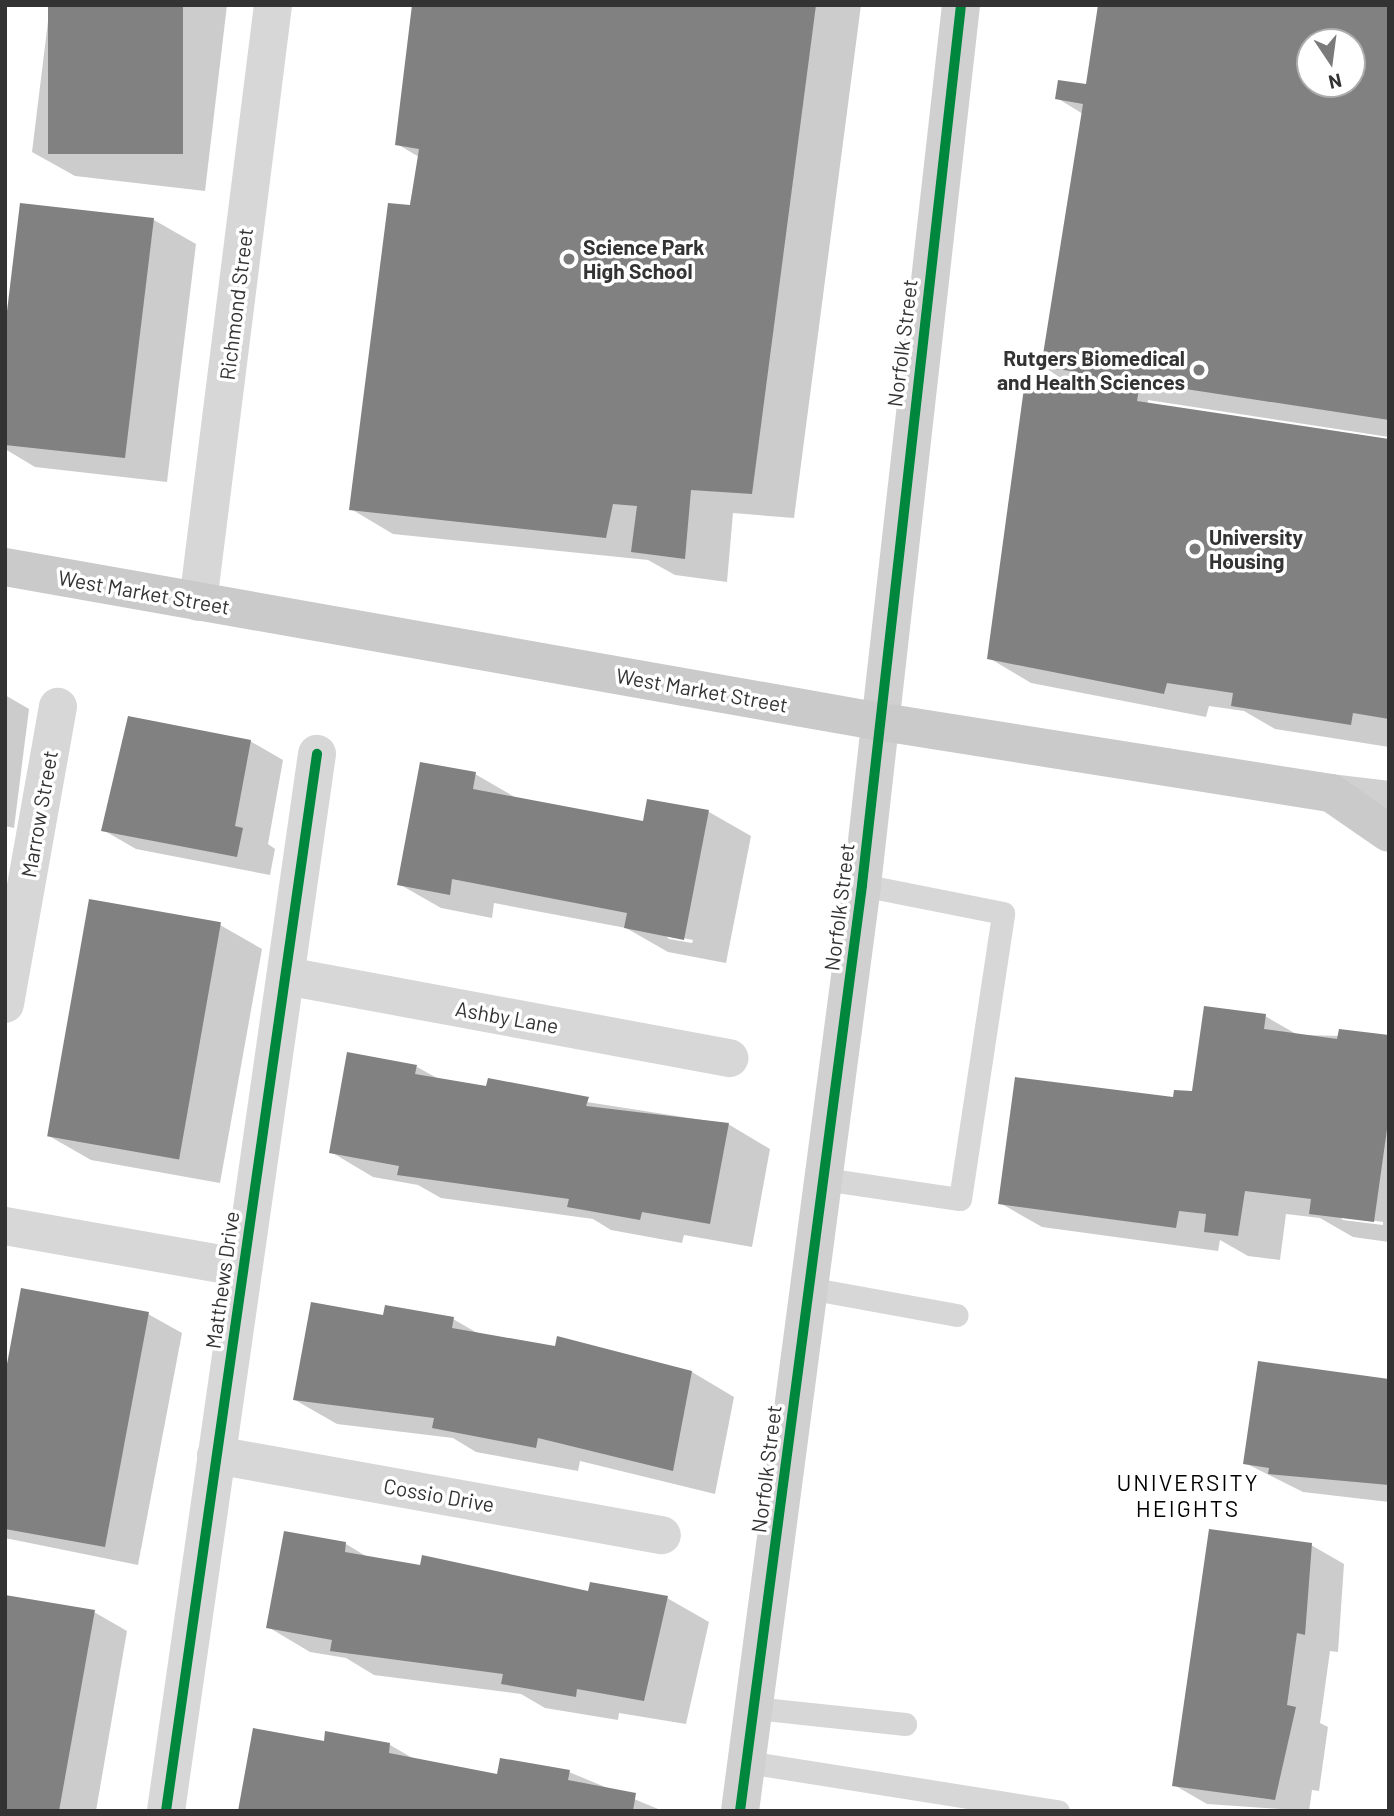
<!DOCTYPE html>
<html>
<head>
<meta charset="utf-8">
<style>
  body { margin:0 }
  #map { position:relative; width:1394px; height:1816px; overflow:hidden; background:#fff; font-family:Barlow,sans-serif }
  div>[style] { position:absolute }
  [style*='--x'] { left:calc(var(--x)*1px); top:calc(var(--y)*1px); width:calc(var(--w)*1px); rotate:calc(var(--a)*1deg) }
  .shadow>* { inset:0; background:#0003 }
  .building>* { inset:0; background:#818181; transform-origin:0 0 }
  .lane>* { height:23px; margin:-11.5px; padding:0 11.5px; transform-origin:11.5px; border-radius:11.5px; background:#d7d7d7 }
  .street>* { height:38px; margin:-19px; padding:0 19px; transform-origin:19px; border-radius:19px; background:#d7d7d7 }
  .secondary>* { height:38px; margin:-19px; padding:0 19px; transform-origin:19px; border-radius:19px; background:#d0d0d0 }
  .primary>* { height:38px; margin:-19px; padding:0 19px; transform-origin:19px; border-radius:19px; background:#cacaca }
  .cycleway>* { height:10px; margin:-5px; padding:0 5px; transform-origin:5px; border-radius:5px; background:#00873e }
  .dots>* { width:19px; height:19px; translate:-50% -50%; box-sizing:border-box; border:4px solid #fff; border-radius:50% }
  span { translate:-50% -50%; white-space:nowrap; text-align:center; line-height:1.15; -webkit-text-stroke:7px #fff; paint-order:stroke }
  .poi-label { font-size:21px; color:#333; font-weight:700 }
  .left { translate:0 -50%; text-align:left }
  .right { translate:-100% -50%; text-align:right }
  .street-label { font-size:21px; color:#333 }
  .neighbourhood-label { font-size:23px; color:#000; letter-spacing:2px }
  .frame { position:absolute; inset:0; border:7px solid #333; pointer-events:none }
  .north { position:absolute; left:1296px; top:28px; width:70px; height:70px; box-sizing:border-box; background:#fff; border:2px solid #adadad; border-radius:50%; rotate:167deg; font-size:19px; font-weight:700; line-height:28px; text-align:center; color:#333 }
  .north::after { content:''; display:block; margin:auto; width:24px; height:32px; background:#7a7a7a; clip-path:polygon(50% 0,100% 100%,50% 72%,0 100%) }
</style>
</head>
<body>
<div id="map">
  <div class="shadow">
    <i style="clip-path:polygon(50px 5px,227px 5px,205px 191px,75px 176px,32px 152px)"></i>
    <i style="clip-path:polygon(414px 5px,861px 5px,794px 518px,733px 513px,727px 582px,675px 575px,648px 560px,393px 534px,351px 509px,419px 157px,397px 144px)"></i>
    <i style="clip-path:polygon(evenodd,1389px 5px,1389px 437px,1148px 400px,1147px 408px,1389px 443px,1389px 747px,1275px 729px,1244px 711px,1209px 706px,1206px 717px,1031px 683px,989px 658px,1091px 399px,1043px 366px,1083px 114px,1057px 98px,1389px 5px,1310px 42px,1352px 42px,1352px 84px,1310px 84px,1310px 42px)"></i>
    <i style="clip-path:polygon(154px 220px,196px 244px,167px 482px,35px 467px,5px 449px,5px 343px)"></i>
    <i style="clip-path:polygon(5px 695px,29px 709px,14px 828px,5px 826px)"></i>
    <i style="clip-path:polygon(250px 741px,283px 760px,268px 844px,275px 849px,270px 875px,136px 849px,103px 830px)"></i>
    <i style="clip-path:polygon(evenodd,475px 774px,518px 799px,644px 823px,709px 812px,751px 836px,726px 963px,668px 952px,626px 928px,494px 903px,492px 918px,441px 908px,399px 884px,475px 774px,664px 934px,693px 940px,692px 943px,669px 939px,664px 934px)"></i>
    <i style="clip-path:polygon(220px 925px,262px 949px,220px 1183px,91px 1160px,49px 1136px)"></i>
    <i style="clip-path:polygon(evenodd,1265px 1016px,1298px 1035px,1389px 1037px,1389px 1242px,1353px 1237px,1320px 1218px,1286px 1214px,1280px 1260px,1248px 1256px,1220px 1240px,1218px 1251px,1042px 1227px,1000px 1203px,1194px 1093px,1265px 1016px,1339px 1216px,1383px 1222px,1383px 1225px,1343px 1220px,1339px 1216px)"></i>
    <i style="clip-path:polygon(417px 1067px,439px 1079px,728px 1124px,770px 1149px,752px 1247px,684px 1235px,682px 1243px,611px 1230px,593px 1219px,441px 1198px,418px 1185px,373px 1177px,331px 1152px)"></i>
    <i style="clip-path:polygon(148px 1314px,182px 1333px,138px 1565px,5px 1538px,5px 1384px)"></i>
    <i style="clip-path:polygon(385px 1317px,453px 1319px,479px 1334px,556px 1348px,558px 1339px,692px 1372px,734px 1397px,715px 1494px,580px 1461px,578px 1471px,476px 1452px,453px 1438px,337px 1424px,295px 1400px)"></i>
    <i style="clip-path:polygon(1389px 1381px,1389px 1502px,1303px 1492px,1245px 1463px)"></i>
    <i style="clip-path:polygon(346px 1544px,369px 1558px,590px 1593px,667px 1598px,709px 1622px,686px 1724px,619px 1713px,618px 1720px,545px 1708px,521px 1694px,374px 1675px,346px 1658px,310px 1652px,268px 1627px)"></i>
    <i style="clip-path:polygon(1311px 1545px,1344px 1564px,1338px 1652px,1330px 1651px,1320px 1723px,1328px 1727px,1319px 1791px,1312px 1790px,1309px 1811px,1207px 1804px,1174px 1785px)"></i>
    <i style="clip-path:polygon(94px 1612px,127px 1631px,96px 1811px,5px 1811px)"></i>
    <i style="clip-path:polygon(325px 1743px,390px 1745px,416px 1760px,498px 1776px,569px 1772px,663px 1811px,240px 1811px)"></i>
  </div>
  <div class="building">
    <i style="left:48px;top:5px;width:135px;height:149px"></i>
    <i style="clip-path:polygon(412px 5px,816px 5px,752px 494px,691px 490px,685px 559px,631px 552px,637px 506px,613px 504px,606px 538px,349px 510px,388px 203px,410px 205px,419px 149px,395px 145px)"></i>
    <i style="clip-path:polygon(evenodd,1098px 5px,1389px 5px,1389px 420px,1140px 382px,1137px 401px,1389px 439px,1389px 719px,1353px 713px,1351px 725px,1231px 706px,1233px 693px,1167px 683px,1164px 694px,987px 659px,1024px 388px,1075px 392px,1078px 372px,1041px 367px,1083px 104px,1055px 99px,1058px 80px,1086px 84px,1098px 5px,1310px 42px,1352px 42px,1352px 84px,1310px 84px,1310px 42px)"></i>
    <i style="clip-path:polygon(20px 203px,154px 218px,125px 458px,5px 445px,5px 328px)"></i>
    <i style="clip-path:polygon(128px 716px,251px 740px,235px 826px,243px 828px,237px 857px,101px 831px)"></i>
    <i style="clip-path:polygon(420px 762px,476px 772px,473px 789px,643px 821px,647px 799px,709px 810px,684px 940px,624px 928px,627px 913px,452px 879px,450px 895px,397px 885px)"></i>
    <i style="left:89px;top:899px;width:134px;height:241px;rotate:10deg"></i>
    <i style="clip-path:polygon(1204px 1006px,1266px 1014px,1264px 1029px,1337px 1039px,1339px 1029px,1389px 1035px,1389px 1115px,1374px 1222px,1309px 1214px,1311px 1199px,1245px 1191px,1238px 1236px,1204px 1232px,1206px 1214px,1179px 1211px,1176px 1228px,998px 1204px,1015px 1077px,1173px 1097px,1174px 1090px,1192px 1091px)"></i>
    <i style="clip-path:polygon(347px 1052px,417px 1065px,415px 1074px,486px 1086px,488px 1078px,589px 1097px,586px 1106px,729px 1123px,710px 1224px,642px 1212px,640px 1220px,567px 1207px,569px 1199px,397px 1175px,399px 1166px,329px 1153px)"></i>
    <i style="clip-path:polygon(21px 1288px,149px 1312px,105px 1547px,5px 1529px,5px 1375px)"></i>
    <i style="clip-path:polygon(311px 1302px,383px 1315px,385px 1305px,454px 1317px,452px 1328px,555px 1346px,557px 1336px,692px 1371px,673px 1471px,538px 1438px,536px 1448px,432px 1428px,434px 1418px,293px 1400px)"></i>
    <i style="clip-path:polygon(1258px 1361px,1389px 1379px,1389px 1485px,1268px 1474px,1269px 1468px,1243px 1464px)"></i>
    <i style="clip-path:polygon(1209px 1529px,1312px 1543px,1305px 1635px,1297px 1633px,1287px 1705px,1296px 1707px,1275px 1800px,1172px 1786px)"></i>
    <i style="clip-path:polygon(284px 1531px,346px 1542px,345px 1552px,420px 1565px,422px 1555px,588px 1591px,590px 1582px,668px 1596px,644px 1701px,577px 1689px,576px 1697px,501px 1684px,503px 1674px,330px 1651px,332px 1640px,266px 1628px)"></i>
    <i style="clip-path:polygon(5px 1595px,95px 1610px,59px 1811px,5px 1811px)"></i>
    <i style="clip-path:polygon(253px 1728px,324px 1741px,325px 1731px,390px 1743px,389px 1753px,497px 1774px,500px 1758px,570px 1770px,568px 1780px,636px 1793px,633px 1811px,238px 1811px)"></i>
  </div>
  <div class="lane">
    <i style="--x:824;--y:1179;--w:137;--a:8.4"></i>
    <i style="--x:960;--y:1199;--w:289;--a:-81.4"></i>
    <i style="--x:1003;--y:913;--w:144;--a:-168.8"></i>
    <i style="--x:808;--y:1288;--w:151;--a:10.3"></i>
    <i style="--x:755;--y:1708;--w:151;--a:6.1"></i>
    <i style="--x:747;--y:1762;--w:315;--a:9"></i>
  </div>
  <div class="street">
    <i style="--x:198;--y:602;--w:602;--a:-82.84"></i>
    <i style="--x:286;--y:976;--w:451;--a:10.5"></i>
    <i style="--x:5;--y:1004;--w:302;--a:-79.9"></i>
    <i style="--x:5;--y:1226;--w:242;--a:10"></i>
    <i style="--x:216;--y:1455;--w:453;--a:10.2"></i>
    <i style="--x:166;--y:1811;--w:1068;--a:-81.87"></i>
  </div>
  <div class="secondary">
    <i style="--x:1331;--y:793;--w:58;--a:6.9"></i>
    <i style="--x:740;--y:1811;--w:934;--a:-82.49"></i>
    <i style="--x:862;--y:885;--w:886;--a:-83.58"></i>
  </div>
  <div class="primary">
    <i style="--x:5;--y:567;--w:885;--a:10.03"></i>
    <i style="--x:876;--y:721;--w:461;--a:9"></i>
    <i style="--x:1331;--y:793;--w:70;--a:34.6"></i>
  </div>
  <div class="cycleway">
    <i style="--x:166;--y:1811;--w:1068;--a:-81.87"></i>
    <i style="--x:740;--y:1811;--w:934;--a:-82.49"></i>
    <i style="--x:862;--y:885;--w:886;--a:-83.58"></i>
  </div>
  <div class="dots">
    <i style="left:569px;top:259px;background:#7a7a7a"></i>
    <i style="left:1199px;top:370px;background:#7a7a7a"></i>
    <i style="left:1195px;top:549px;background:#7a7a7a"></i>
  </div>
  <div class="poi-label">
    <span class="left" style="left:583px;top:259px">Science Park<br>High School</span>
    <span class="right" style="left:1185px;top:370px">Rutgers Biomedical<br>and Health Sciences</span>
    <span class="left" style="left:1209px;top:549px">University<br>Housing</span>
  </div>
  <div class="street-label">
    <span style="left:236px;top:304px;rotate:-83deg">Richmond Street</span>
    <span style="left:902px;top:343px;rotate:-83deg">Norfolk Street</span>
    <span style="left:144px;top:592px;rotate:10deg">West Market Street</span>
    <span style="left:702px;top:690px;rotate:10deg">West Market Street</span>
    <span style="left:39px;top:814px;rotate:-80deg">Marrow Street</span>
    <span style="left:839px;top:907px;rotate:-83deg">Norfolk Street</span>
    <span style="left:507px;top:1017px;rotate:10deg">Ashby Lane</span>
    <span style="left:222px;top:1280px;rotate:-82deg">Matthews Drive</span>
    <span style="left:766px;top:1469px;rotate:-83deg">Norfolk Street</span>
    <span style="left:439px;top:1495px;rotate:10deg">Cossio Drive</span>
  </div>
  <div class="neighbourhood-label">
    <span style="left:1188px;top:1495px">UNIVERSITY<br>HEIGHTS</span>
  </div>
  <div class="frame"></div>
  <div class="north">N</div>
</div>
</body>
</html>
